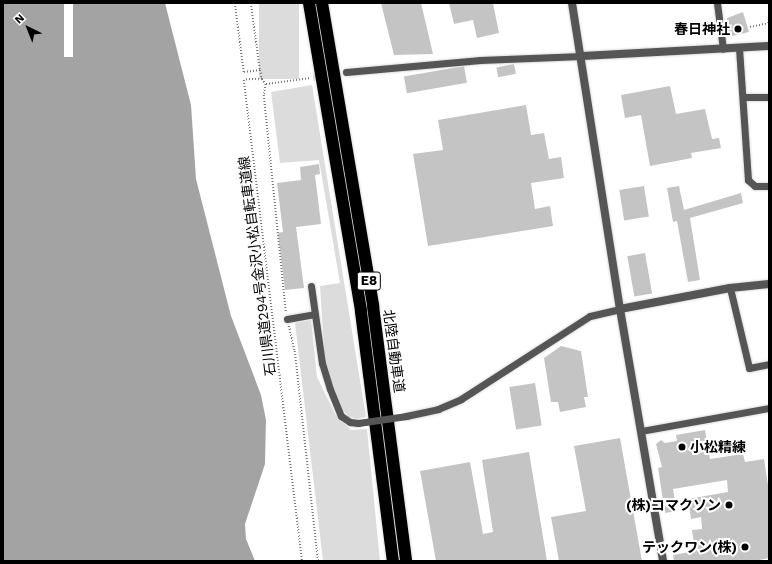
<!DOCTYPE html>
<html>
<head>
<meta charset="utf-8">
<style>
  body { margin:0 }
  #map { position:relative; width:772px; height:564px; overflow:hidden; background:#fff; font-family:"Work Sans","Noto Sans JP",sans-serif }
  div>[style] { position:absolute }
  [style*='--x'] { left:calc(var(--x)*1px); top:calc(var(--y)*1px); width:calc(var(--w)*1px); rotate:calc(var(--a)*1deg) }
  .green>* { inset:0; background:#dcdcdc; transform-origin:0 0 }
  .water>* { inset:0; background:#a3a3a3 }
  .pier>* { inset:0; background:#fff; transform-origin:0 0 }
  .building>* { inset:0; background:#c4c4c4; transform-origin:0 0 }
  .minor-tunnel>* { height:7px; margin-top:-3.5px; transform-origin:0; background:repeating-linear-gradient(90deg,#d9d9d9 0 7px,transparent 0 10.5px) }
  .path>* { height:1.5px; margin-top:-0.75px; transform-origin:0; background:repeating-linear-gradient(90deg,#777 0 1px,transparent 0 3px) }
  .roads { filter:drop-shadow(0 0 1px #dbdbdb) drop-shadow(0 0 1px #dbdbdb) }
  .minor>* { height:7px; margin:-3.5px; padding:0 3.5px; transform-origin:3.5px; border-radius:3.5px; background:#555 }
  .tertiary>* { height:8px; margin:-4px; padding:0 4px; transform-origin:4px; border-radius:4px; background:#555 }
  .motorway>* { height:12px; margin:-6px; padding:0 6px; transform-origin:6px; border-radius:6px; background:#000 }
  .minor-bridge>* { height:7px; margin:-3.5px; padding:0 3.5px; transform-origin:3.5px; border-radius:3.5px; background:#555 }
  .dots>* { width:11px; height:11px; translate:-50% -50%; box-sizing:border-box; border:2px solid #fff; border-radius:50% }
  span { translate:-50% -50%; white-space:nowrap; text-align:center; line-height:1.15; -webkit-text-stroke:4px #fff; paint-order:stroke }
  .shield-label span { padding:1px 3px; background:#fff; border:1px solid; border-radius:3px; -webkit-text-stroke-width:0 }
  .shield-label { font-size:13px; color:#000; font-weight:700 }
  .poi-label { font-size:14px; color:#000; font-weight:700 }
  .right { translate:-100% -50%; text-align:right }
  .left { translate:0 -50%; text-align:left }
  .street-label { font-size:14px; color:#000 }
  .frame { position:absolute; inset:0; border:4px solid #000; pointer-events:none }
  .north { position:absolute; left:8px; top:8px; width:40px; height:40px; -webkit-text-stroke:3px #fff; paint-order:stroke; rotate:317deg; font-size:11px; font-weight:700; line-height:16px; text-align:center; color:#000 }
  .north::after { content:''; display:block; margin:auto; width:14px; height:18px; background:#000; clip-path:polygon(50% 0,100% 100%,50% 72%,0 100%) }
</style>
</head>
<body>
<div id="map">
  <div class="green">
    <i style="left:259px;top:3px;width:40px;height:76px"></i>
    <i style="clip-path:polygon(312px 85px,366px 417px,357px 419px,348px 416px,341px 408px,325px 363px,320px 286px,340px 283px,319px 160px,280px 163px,271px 92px)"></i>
    <i style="clip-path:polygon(311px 320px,317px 377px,335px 414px,351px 430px,367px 429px,380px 561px,323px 561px,295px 323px)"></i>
  </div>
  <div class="water">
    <i style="clip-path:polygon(3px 3px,165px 3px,191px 105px,196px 179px,231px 316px,261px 395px,266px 420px,265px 464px,245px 524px,246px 539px,255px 561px,3px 561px)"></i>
  </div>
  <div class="pier">
    <i style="left:64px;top:3px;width:9px;height:54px"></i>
  </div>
  <div class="building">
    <i style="clip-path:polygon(381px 3px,421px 3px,433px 54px,394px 55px)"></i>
    <i style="clip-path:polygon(449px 3px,493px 3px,499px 33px,477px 38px,473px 20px,454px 24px)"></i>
    <i style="clip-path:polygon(743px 12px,749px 32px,728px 37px,727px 18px)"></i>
    <i style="left:514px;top:64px;width:10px;height:18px;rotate:79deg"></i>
    <i style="left:464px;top:66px;width:17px;height:61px;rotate:80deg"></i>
    <i style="clip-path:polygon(670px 86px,676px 114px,705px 109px,712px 139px,719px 138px,721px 148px,691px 153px,692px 158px,650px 166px,641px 115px,625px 118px,621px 95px)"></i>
    <i style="clip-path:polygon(526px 105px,531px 135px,544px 133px,549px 159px,561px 157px,564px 178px,531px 183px,535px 209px,550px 206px,553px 226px,428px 246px,413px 154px,443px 150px,438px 120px)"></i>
    <i style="clip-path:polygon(319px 164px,320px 174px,315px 175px,321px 224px,296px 227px,304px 288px,285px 290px,278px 233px,283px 232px,277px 183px,301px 180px,300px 167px)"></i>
    <i style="left:644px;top:186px;width:31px;height:25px;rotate:81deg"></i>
    <i style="clip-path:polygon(679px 186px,684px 210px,741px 193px,743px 203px,690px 218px,700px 280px,688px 282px,677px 221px,673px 222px,667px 188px)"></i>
    <i style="left:645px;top:253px;width:41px;height:18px;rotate:80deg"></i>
    <i style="clip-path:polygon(561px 346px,581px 351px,588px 397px,584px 397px,586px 407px,560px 412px,558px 402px,551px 402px,544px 358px)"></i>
    <i style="left:535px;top:383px;width:43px;height:26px;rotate:81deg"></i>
    <i style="clip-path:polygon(705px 430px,710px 459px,743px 454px,745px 462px,764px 459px,769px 492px,769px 558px,754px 561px,674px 561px,673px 555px,695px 551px,692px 530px,702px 529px,701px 517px,691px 519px,688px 499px,728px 492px,727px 480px,673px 489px,677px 511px,665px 513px,658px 468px,662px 467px,656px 444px,661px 440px,665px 443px,677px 441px,676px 435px)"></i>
    <i style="clip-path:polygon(620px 438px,642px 561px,559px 561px,551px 517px,586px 511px,574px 446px)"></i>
    <i style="clip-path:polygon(529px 452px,547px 561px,436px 561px,420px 471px,470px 462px,483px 534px,493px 532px,482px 460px)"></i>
  </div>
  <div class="minor-tunnel">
    <i style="--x:313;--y:77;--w:33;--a:-9"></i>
  </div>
  <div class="path">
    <i style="--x:235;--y:3;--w:70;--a:82.6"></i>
    <i style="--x:244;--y:72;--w:16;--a:-7"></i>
    <i style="--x:260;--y:70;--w:9;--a:77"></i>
    <i style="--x:262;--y:79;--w:18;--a:177"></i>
    <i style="--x:244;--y:80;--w:484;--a:83.1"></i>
    <i style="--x:251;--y:3;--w:68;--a:82.3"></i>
    <i style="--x:750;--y:27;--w:19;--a:-12"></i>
    <i style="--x:262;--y:79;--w:6;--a:51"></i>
    <i style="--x:266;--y:84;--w:11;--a:100"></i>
    <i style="--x:264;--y:95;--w:218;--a:84.2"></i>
    <i style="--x:266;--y:84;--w:45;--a:-7.6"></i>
    <i style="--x:289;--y:326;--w:26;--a:77"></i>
    <i style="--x:295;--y:351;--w:211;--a:83.7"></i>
  </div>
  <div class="roads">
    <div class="minor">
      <i style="--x:717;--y:3;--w:46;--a:82.6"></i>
      <i style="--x:739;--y:48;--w:132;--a:86.1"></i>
      <i style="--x:748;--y:180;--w:9;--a:41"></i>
      <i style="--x:755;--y:186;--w:14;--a:0"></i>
      <i style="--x:346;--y:72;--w:135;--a:-5.1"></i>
      <i style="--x:480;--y:60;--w:102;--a:-2.2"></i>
      <i style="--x:743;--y:97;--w:26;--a:0"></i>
      <i style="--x:311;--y:286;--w:78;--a:81.9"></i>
      <i style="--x:322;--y:363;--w:27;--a:73"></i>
      <i style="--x:330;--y:389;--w:29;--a:68"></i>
      <i style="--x:341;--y:416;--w:11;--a:34"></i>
      <i style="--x:350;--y:422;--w:8;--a:7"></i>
      <i style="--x:730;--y:288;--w:82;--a:76.6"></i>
      <i style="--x:749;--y:368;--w:20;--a:-11"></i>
      <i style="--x:287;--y:319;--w:28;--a:-10"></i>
      <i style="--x:406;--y:416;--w:33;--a:-12"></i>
      <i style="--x:438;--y:409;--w:25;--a:-23"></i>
      <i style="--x:461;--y:399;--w:153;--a:-32.8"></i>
      <i style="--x:590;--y:316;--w:31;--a:-13"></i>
      <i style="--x:641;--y:431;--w:130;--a:-10.2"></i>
    </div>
    <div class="tertiary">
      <i style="--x:572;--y:3;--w:310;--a:81.1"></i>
      <i style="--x:620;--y:309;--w:256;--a:80.3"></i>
      <i style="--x:582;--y:56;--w:187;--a:-3.1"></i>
      <i style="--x:620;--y:309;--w:112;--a:-10.8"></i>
      <i style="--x:730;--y:288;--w:39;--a:-6"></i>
    </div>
    <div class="motorway">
      <i style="--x:309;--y:3;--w:313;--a:80.4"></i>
      <i style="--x:361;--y:312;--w:251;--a:82.7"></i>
      <i style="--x:322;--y:3;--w:307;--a:80.4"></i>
      <i style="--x:373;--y:306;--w:257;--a:82.6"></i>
    </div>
  </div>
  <div class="minor-bridge">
    <i style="--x:358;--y:423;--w:49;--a:-8.3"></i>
  </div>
  <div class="dots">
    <i style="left:738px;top:29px;background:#000"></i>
    <i style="left:682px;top:447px;background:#000"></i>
    <i style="left:729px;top:505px;background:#000"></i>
    <i style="left:745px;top:547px;background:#000"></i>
  </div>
  <div class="shield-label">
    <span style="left:369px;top:281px">E8</span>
  </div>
  <div class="poi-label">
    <span class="right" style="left:730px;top:29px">春日神社</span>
    <span class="left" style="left:690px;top:447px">小松精練</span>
    <span class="right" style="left:721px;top:505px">(株)コマクソン</span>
    <span class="right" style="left:737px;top:547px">テックワン(株)</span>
  </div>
  <div class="street-label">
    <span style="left:257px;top:266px;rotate:-97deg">石川県道294号金沢小松自転車道線</span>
    <span style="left:394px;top:351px;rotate:82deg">北陸自動車道</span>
  </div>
  <div class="frame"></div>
  <div class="north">N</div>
</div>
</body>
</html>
